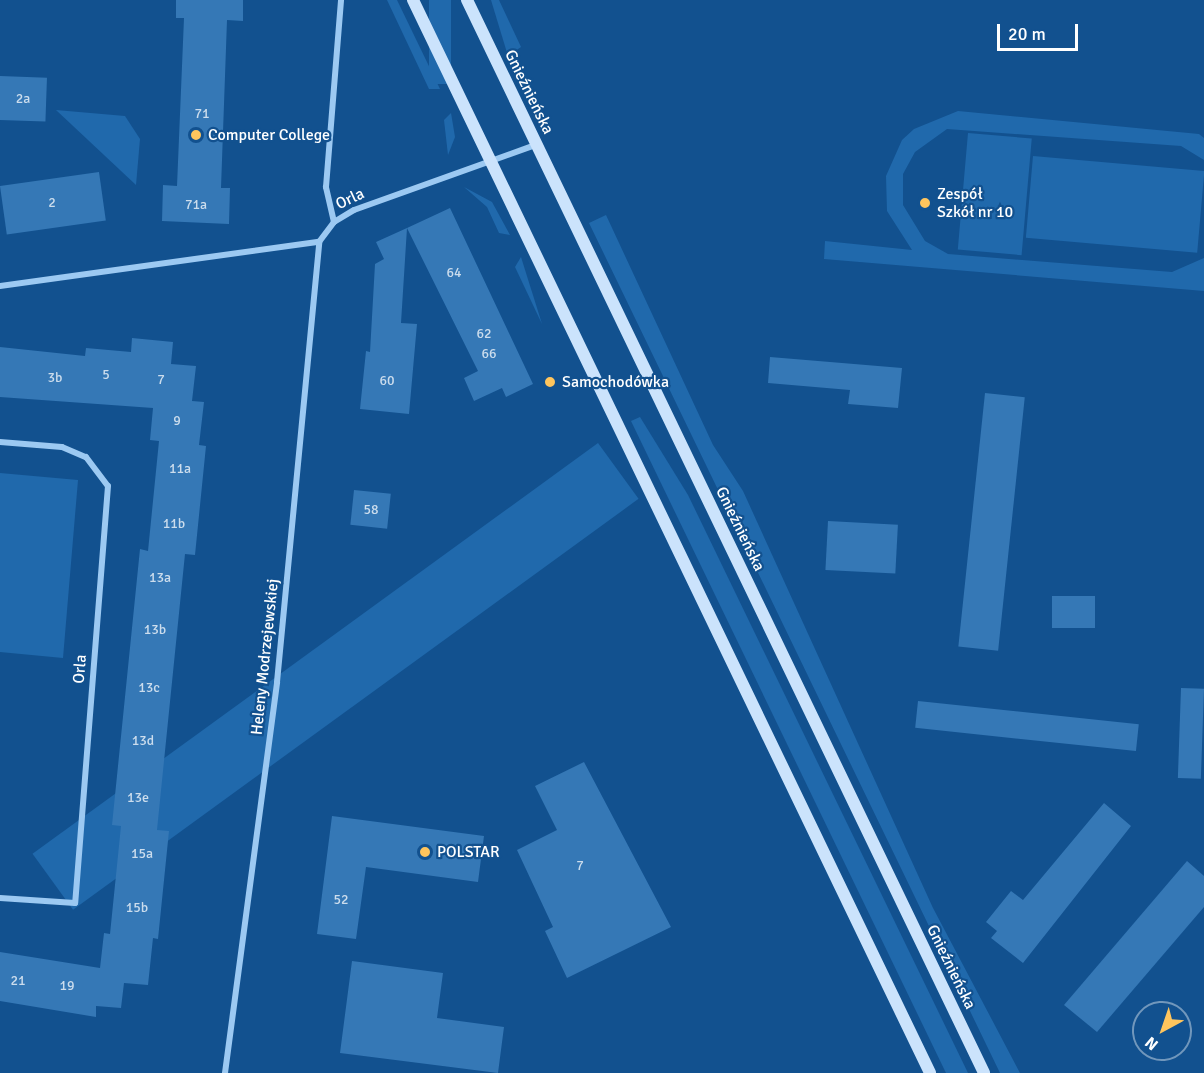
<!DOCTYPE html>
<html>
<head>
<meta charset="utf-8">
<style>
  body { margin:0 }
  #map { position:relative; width:1204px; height:1073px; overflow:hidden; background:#12518f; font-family:Signika,sans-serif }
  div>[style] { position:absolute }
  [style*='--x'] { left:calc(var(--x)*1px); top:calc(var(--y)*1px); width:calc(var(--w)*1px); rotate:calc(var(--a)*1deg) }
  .green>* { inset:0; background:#2069ac; transform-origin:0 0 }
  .building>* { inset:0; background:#3578b6; transform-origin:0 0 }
  .street>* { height:6px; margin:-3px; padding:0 3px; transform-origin:3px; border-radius:3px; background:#9cc9f2 }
  .secondary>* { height:12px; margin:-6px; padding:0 6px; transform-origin:6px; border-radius:6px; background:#cbe3fc }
  .dots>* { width:16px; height:16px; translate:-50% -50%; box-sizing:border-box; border:3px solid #12518f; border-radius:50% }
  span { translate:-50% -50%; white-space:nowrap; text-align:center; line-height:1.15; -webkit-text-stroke:4.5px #12518f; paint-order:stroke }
  .number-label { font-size:14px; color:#ccdded }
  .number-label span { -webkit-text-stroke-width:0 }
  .street-label { font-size:16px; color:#fff }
  .poi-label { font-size:16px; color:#fff }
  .left { translate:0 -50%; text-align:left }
  .north { position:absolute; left:1132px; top:1001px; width:60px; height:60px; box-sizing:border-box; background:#12518f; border:2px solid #7197bc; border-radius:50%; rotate:220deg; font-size:16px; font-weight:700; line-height:24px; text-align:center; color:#fff }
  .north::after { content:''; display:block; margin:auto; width:21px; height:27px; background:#ffc55d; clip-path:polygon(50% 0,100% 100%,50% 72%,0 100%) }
  .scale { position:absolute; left:997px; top:24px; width:81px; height:27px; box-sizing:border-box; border:3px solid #fff; border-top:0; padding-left:8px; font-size:18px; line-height:21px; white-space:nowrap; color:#fff; -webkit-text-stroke:4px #12518f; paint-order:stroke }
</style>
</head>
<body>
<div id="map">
  <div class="green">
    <i style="clip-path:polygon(387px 0,397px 0,440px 89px,429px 89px)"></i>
    <i style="left:429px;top:0;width:22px;height:84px"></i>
    <i style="clip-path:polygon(491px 0,499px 0,521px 47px,508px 56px)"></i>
    <i style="clip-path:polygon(56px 110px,125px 116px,140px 139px,136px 185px)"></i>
    <i style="clip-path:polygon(958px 111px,1199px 134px,1204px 138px,1204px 160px,1181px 146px,947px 129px,915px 152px,903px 174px,903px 205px,925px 241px,948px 254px,1172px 272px,1204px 258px,1204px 291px,824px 259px,825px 241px,912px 250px,887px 211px,886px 176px,902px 140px,914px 129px)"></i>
    <i style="clip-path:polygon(451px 113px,455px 137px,448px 155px,444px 120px)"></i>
    <i style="left:968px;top:133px;width:64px;height:117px;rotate:5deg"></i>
    <i style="left:1033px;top:156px;width:172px;height:82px;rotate:5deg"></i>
    <i style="clip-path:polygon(464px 187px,492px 202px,510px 235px,499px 233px,487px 207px)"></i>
    <i style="clip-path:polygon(606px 215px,713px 445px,743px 491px,933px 908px,1020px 1073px,1000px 1073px,589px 223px)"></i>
    <i style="clip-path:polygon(521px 257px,542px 324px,515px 267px)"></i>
    <i style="clip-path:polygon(640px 417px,688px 495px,968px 1073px,946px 1073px,631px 421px)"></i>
    <i style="left:598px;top:443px;width:69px;height:699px;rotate:54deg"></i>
    <i style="clip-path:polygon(0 473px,78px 480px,63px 658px,0 652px)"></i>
  </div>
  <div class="building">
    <i style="clip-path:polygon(176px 0,243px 0,243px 21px,227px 20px,221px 188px,230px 188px,229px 224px,162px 221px,163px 185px,177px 186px,184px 18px,176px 18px)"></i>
    <i style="left:0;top:76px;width:47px;height:44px;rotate:2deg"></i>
    <i style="left:99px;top:172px;width:49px;height:100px;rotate:82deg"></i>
    <i style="clip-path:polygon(450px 208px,533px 384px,506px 397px,502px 388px,474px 401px,464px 378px,478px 371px,407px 228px)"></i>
    <i style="clip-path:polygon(407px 228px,401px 323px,417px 324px,409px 414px,360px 409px,366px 351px,370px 352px,375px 264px,384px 259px,376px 242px)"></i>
    <i style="clip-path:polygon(132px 338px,173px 342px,171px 364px,196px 366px,192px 401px,204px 402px,199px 445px,206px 446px,195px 555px,185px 554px,157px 830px,169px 831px,158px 939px,153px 938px,148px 985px,124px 983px,121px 1008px,96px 1006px,96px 1017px,0 1001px,0 952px,100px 968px,104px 933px,110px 934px,121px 826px,112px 825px,140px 549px,148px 551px,159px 441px,150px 440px,153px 408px,0 397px,0 347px,85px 356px,86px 348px,131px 352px)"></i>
    <i style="clip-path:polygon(770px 357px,902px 368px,898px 408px,848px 404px,850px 390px,768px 383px)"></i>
    <i style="left:985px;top:393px;width:40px;height:255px;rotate:6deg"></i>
    <i style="left:354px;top:490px;width:37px;height:35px;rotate:6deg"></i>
    <i style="left:828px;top:521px;width:70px;height:49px;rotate:3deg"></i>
    <i style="left:1052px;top:596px;width:43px;height:32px"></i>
    <i style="left:1181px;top:688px;width:23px;height:90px;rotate:2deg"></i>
    <i style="left:918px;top:701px;width:222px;height:27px;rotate:6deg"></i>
    <i style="clip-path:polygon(584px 762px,671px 927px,567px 978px,545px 931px,553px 927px,517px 850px,557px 830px,535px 786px)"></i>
    <i style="clip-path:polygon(1104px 803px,1131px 826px,1023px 963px,991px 938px,997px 931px,986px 922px,1011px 891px,1023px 900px)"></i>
    <i style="clip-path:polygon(332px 816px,484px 836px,478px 882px,366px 867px,356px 939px,317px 934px)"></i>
    <i style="clip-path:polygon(1187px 861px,1204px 876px,1204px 907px,1097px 1032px,1064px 1005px)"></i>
    <i style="clip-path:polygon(352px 961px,443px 973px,437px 1018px,504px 1027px,498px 1073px,340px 1053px)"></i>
  </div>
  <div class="street">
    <i style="--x:334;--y:222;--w:36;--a:-103"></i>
    <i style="--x:326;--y:187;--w:188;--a:-85.4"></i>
    <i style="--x:0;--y:286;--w:322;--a:-7.9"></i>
    <i style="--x:0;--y:442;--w:62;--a:4.6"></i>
    <i style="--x:62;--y:447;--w:26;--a:23"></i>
    <i style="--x:86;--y:457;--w:36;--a:53"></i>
    <i style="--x:108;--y:486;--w:418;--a:94.5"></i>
    <i style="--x:75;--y:903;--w:75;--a:-176.2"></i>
    <i style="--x:225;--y:1073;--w:394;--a:-82.4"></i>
    <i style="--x:277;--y:682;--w:442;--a:-84.5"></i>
    <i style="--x:319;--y:242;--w:25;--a:-53"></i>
    <i style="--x:334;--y:222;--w:23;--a:-31"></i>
    <i style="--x:354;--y:210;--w:193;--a:-19.7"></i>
  </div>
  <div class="secondary">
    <i style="--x:413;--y:0;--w:1191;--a:64.27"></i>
    <i style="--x:467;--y:0;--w:1191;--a:64.27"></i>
  </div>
  <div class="dots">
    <i style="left:196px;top:135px;background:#ffc55d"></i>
    <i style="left:925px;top:203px;background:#ffc55d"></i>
    <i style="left:550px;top:382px;background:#ffc55d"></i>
    <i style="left:425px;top:852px;background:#ffc55d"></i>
  </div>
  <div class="number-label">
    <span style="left:23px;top:99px">2a</span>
    <span style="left:202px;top:114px">71</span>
    <span style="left:52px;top:203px">2</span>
    <span style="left:196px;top:205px">71a</span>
    <span style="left:454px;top:273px">64</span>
    <span style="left:484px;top:334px">62</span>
    <span style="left:489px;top:354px">66</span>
    <span style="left:106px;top:375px">5</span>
    <span style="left:55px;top:378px">3b</span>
    <span style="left:161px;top:380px">7</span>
    <span style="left:387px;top:381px">60</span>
    <span style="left:177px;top:421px">9</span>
    <span style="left:180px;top:469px">11a</span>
    <span style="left:371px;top:510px">58</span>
    <span style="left:174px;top:524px">11b</span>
    <span style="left:160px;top:578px">13a</span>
    <span style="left:155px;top:630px">13b</span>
    <span style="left:149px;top:688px">13c</span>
    <span style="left:143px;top:741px">13d</span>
    <span style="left:138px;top:798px">13e</span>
    <span style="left:142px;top:854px">15a</span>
    <span style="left:580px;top:866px">7</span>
    <span style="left:341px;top:900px">52</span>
    <span style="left:137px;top:908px">15b</span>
    <span style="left:18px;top:981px">21</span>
    <span style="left:67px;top:986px">19</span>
  </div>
  <div class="street-label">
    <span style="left:529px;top:92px;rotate:64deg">Gnieźnieńska</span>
    <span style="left:350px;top:199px;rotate:-25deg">Orla</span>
    <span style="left:740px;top:529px;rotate:64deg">Gnieźnieńska</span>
    <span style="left:265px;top:657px;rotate:-84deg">Heleny Modrzejewskiej</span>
    <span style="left:80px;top:669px;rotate:-85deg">Orla</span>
    <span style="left:951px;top:967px;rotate:64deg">Gnieźnieńska</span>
  </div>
  <div class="poi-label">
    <span class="left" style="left:208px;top:135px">Computer College</span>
    <span class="left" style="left:937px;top:203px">Zespół<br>Szkół nr 10</span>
    <span class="left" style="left:562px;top:382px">Samochodówka</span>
    <span class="left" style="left:437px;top:852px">POLSTAR</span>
  </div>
  <div class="north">N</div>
  <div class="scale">20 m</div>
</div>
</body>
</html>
